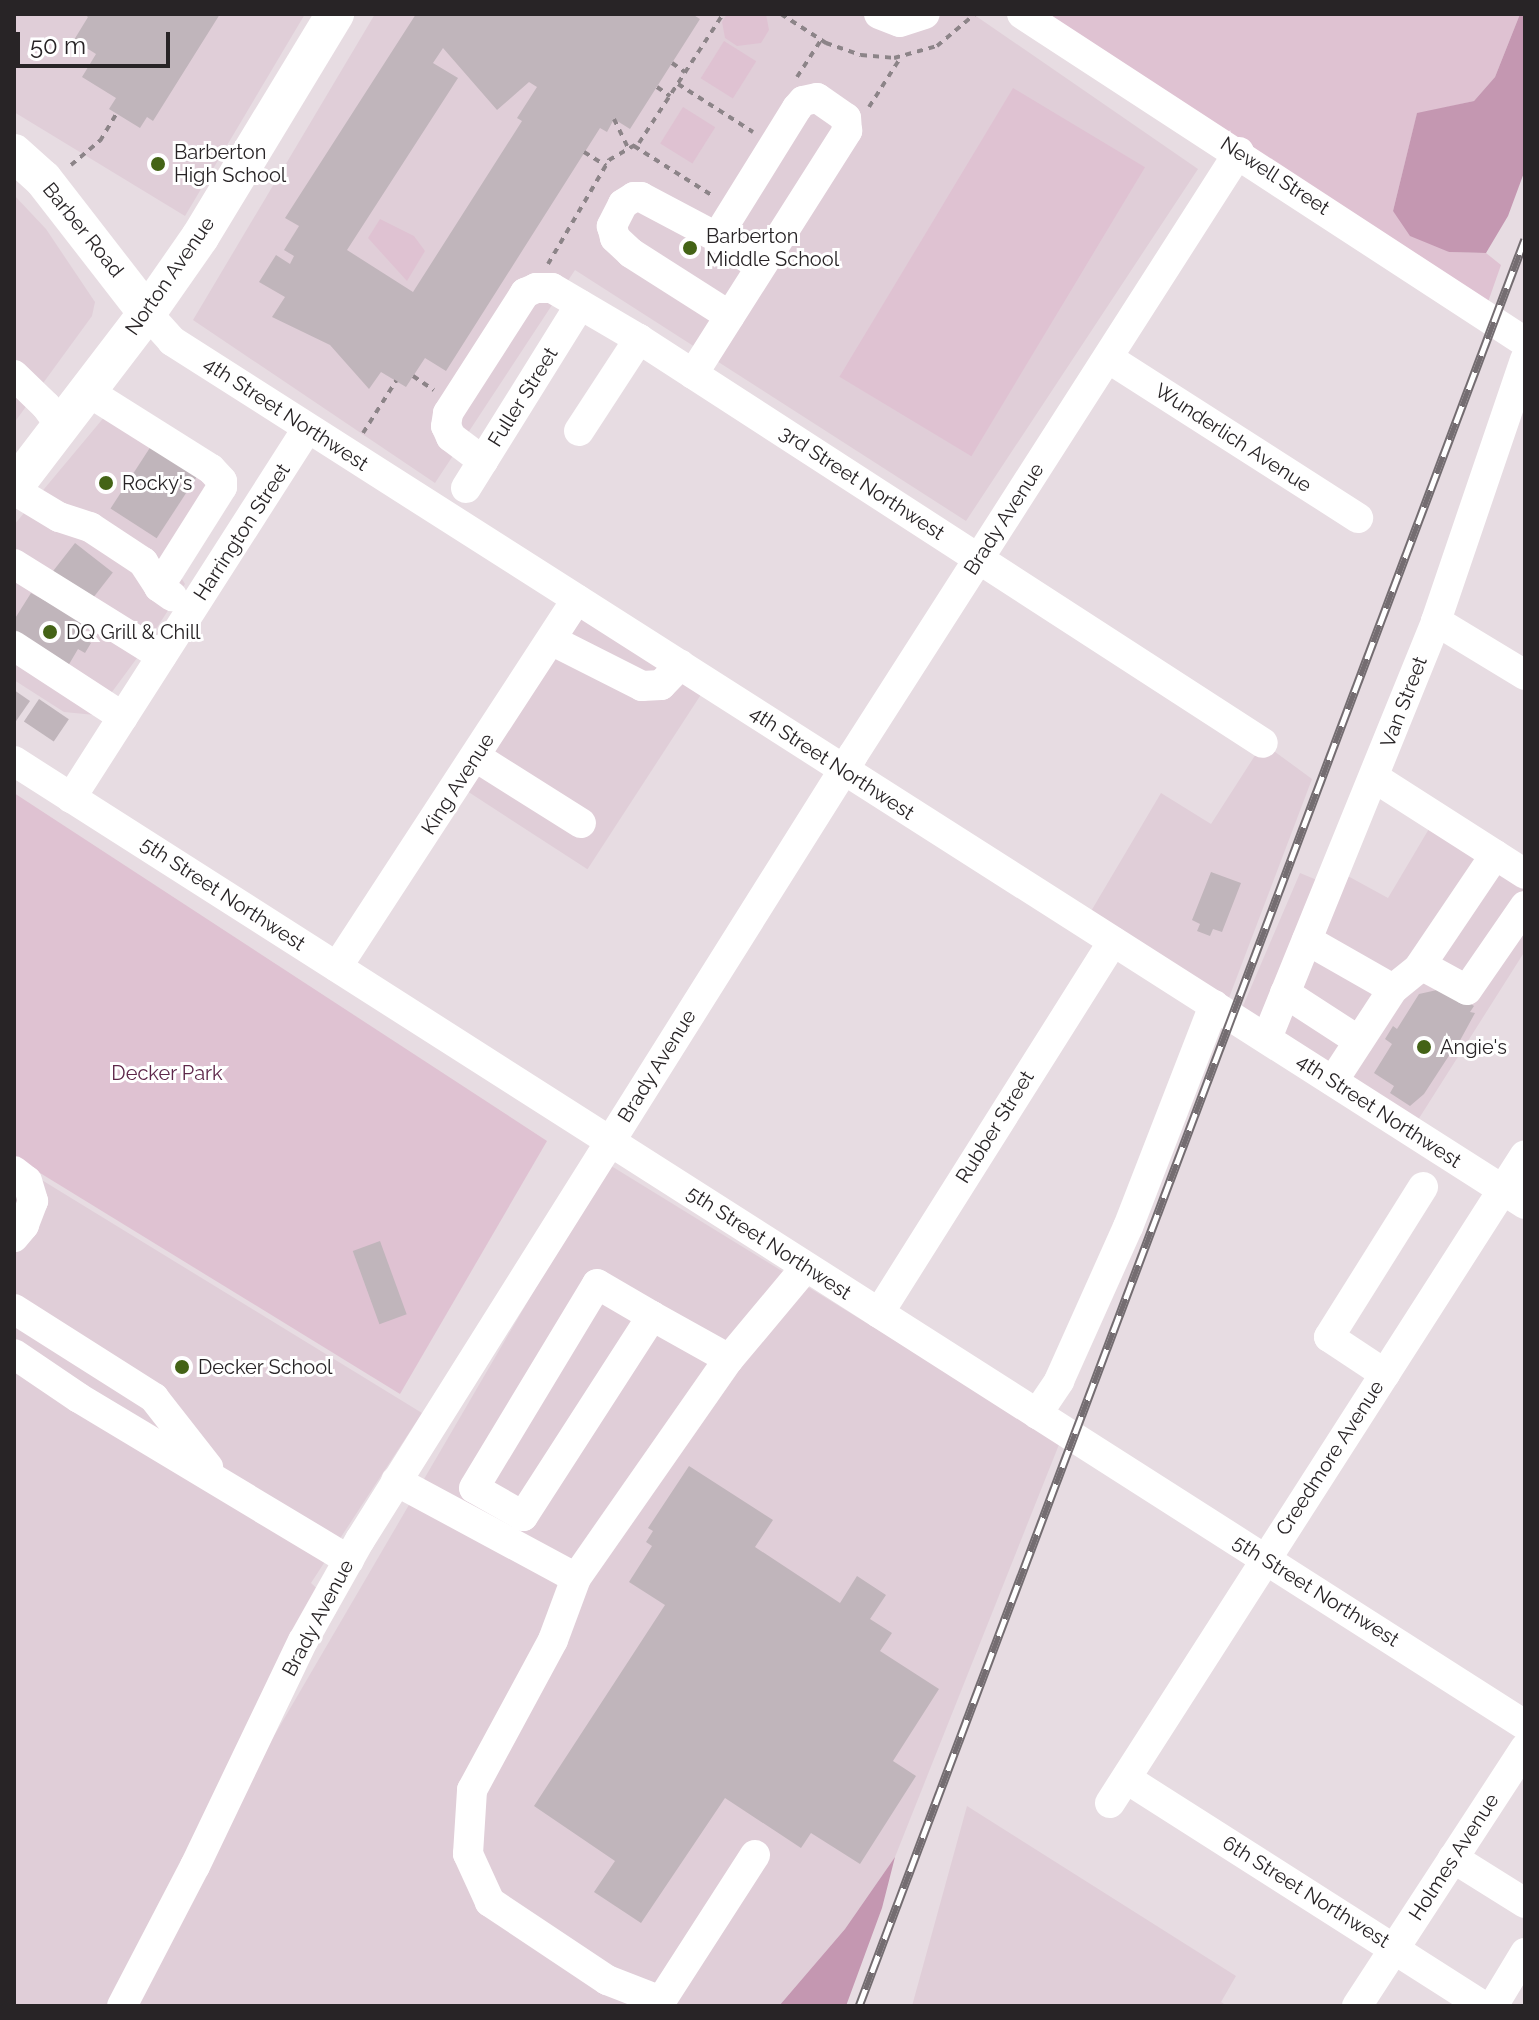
<!DOCTYPE html>
<html>
<head>
<meta charset="utf-8">
<style>
  body { margin:0 }
  #map { position:relative; width:1539px; height:2020px; overflow:hidden; background:#e7dce2; font-family:Raleway,sans-serif }
  div>[style] { position:absolute }
  [style*='--x'] { left:calc(var(--x)*1px); top:calc(var(--y)*1px); width:calc(var(--w)*1px); rotate:calc(var(--a)*1deg) }
  .built>* { inset:0; background:#e0ced8; transform-origin:0 0 }
  .green>* { inset:0; background:#dfc2d2; transform-origin:0 0 }
  .forest>* { inset:0; background:#c497b1 }
  .building>* { inset:0; background:#c0b5bb; transform-origin:0 0 }
  .path>* { height:4px; margin-top:-2px; transform-origin:0; background:repeating-linear-gradient(90deg,#8c8488 0 6px,transparent 0 12px) }
  .minor>* { height:30px; margin:-15px; padding:0 15px; transform-origin:15px; border-radius:15px; background:#fff }
  .major>* { height:38px; margin:-19px; padding:0 19px; transform-origin:19px; border-radius:19px; background:#fff }
  .rail>* { height:9px; margin-top:-4.5px; transform-origin:0; background:repeating-linear-gradient(90deg,#fff 0 18px,#746d71 0 36px); box-sizing:border-box; border-block:2px solid #746d71 }
  .dots>* { width:22px; height:22px; translate:-50% -50%; box-sizing:border-box; border:4px solid #fff; border-radius:50% }
  span { translate:-50% -50%; white-space:nowrap; text-align:center; line-height:1.15; -webkit-text-stroke:6px #fff; paint-order:stroke }
  .poi-label { font-size:20px; color:#282426 }
  .left { translate:0 -50%; text-align:left }
  .street-label { font-size:20px; color:#282426 }
  .park-label { font-size:20px; color:#5e274a }
  .frame { position:absolute; inset:0; border:16px solid #282426; pointer-events:none }
  .scale { position:absolute; left:16px; top:32px; width:154px; height:36px; box-sizing:border-box; border:4px solid #282426; border-top:0; padding-left:10px; font-size:24px; line-height:28px; white-space:nowrap; color:#282426; -webkit-text-stroke:6px #fff; paint-order:stroke }
</style>
</head>
<body>
<div id="map">
  <div class="built">
    <i style="clip-path:polygon(14px 14px,305px 14px,185px 216px,14px 112px)"></i>
    <i style="clip-path:polygon(375px 14px,973px 14px,1198px 169px,966px 521px,575px 270px,435px 483px,193px 320px)"></i>
    <i style="clip-path:polygon(14px 195px,46px 229px,95px 302px,92px 316px,14px 423px)"></i>
    <i style="clip-path:polygon(121px 397px,236px 474px,233px 488px,177px 571px,185px 584px,140px 654px,95px 715px,64px 712px,14px 680px,14px 525px)"></i>
    <i style="left:577px;top:599px;width:156px;height:221px;rotate:33deg"></i>
    <i style="clip-path:polygon(1263px 743px,1312px 779px,1224px 1011px,1084px 923px,1161px 793px,1211px 824px)"></i>
    <i style="clip-path:polygon(1436px 817px,1525px 874px,1525px 951px,1411px 1131px,1237px 1020px,1300px 873px,1329px 885px,1335px 869px,1388px 898px)"></i>
    <i style="clip-path:polygon(14px 1163px,422px 1413px,311px 1583px,327px 1598px,122px 2006px,14px 2006px)"></i>
    <i style="clip-path:polygon(608px 1164px,1060px 1442px,895px 1857px,845px 1929px,779px 2006px,132px 2006px,232px 1808px)"></i>
    <i style="clip-path:polygon(967px 1806px,1236px 1976px,1221px 2002px,1227px 2006px,912px 2006px)"></i>
  </div>
  <div class="green">
    <i style="clip-path:polygon(727px 14px,766px 14px,769px 30px,761px 43px,737px 46px,725px 38px,722px 22px)"></i>
    <i style="clip-path:polygon(1042px 14px,1520px 14px,1495px 77px,1474px 101px,1417px 114px,1393px 211px,1449px 252px,1486px 253px,1501px 265px,1488px 302px)"></i>
    <i style="left:724px;top:41px;width:38px;height:44px;rotate:32deg"></i>
    <i style="left:1013px;top:88px;width:154px;height:337px;rotate:31deg"></i>
    <i style="left:683px;top:107px;width:38px;height:43px;rotate:32deg"></i>
    <i style="clip-path:polygon(380px 219px,414px 236px,425px 251px,407px 281px,368px 238px)"></i>
    <i style="clip-path:polygon(14px 793px,547px 1141px,400px 1394px,14px 1157px)"></i>
  </div>
  <div class="forest">
    <i style="clip-path:polygon(1520px 14px,1525px 14px,1525px 170px,1508px 216px,1486px 253px,1449px 252px,1410px 236px,1393px 211px,1417px 113px,1474px 101px,1495px 77px)"></i>
    <i style="clip-path:polygon(895px 1857px,882px 1908px,846px 2006px,779px 2006px,845px 1929px)"></i>
  </div>
  <div class="building">
    <i style="clip-path:polygon(84px 14px,220px 14px,153px 121px,147px 117px,140px 128px,109px 109px,116px 98px,82px 77px,96px 54px,74px 40px,88px 17px)"></i>
    <i style="clip-path:polygon(evenodd,416px 14px,692px 14px,700px 19px,630px 129px,614px 119px,607px 132px,600px 128px,446px 371px,425px 358px,406px 387px,381px 372px,369px 389px,330px 345px,272px 317px,285px 297px,259px 282px,276px 255px,290px 264px,294px 256px,284px 250px,299px 226px,285px 218px,416px 14px,443px 48px,497px 110px,529px 82px,537px 87px,517px 118px,522px 121px,413px 292px,347px 250px,458px 78px,433px 63px,443px 48px)"></i>
    <i style="left:153px;top:443px;width:55px;height:78px;rotate:33deg"></i>
    <i style="left:75px;top:543px;width:48px;height:39px;rotate:38deg"></i>
    <i style="clip-path:polygon(31px 593px,86px 623px,78px 635px,91px 643px,85px 653px,78px 649px,68px 666px,14px 629px,14px 620px)"></i>
    <i style="clip-path:polygon(14px 690px,30px 701px,14px 724px)"></i>
    <i style="left:39px;top:699px;width:36px;height:27px;rotate:34deg"></i>
    <i style="clip-path:polygon(1211px 872px,1241px 883px,1222px 932px,1213px 929px,1210px 936px,1197px 931px,1200px 924px,1192px 920px)"></i>
    <i style="clip-path:polygon(1437px 990px,1448px 990px,1474px 1006px,1470px 1012px,1475px 1013px,1457px 1046px,1460px 1048px,1457px 1054px,1452px 1051px,1424px 1094px,1410px 1106px,1390px 1093px,1394px 1086px,1374px 1073px,1392px 1044px,1385px 1039px,1393px 1026px,1397px 1029px,1419px 994px)"></i>
    <i style="left:380px;top:1241px;width:78px;height:29px;rotate:70deg"></i>
    <i style="clip-path:polygon(689px 1466px,773px 1520px,755px 1547px,840px 1603px,857px 1576px,886px 1595px,870px 1619px,892px 1633px,880px 1651px,939px 1689px,893px 1761px,916px 1776px,860px 1864px,811px 1833px,801px 1848px,725px 1798px,641px 1923px,594px 1892px,615px 1861px,534px 1806px,665px 1605px,629px 1582px,652px 1546px,646px 1542px,653px 1531px,648px 1528px)"></i>
  </div>
  <div class="path">
    <i style="--x:781;--y:14;--w:54;--a:32.8"></i>
    <i style="--x:826;--y:43;--w:37;--a:19"></i>
    <i style="--x:861;--y:55;--w:33;--a:5"></i>
    <i style="--x:894;--y:58;--w:45;--a:-15.6"></i>
    <i style="--x:937;--y:46;--w:50;--a:-40.1"></i>
    <i style="--x:672;--y:63;--w:16;--a:35"></i>
    <i style="--x:797;--y:77;--w:44;--a:-57"></i>
    <i style="--x:678;--y:84;--w:89;--a:32.6"></i>
    <i style="--x:657;--y:87;--w:16;--a:35"></i>
    <i style="--x:869;--y:107;--w:59;--a:-57.4"></i>
    <i style="--x:614;--y:119;--w:34;--a:64"></i>
    <i style="--x:634;--y:146;--w:93;--a:32.3"></i>
    <i style="--x:584;--y:152;--w:26;--a:32"></i>
    <i style="--x:71;--y:165;--w:38;--a:-40"></i>
    <i style="--x:100;--y:141;--w:33;--a:-59"></i>
    <i style="--x:548;--y:264;--w:121;--a:-59.6"></i>
    <i style="--x:609;--y:160;--w:34;--a:-30"></i>
    <i style="--x:639;--y:143;--w:154;--a:-56.9"></i>
    <i style="--x:413;--y:376;--w:25;--a:34"></i>
    <i style="--x:363;--y:433;--w:62;--a:-57.6"></i>
  </div>
  <div class="minor">
    <i style="--x:879;--y:14;--w:22;--a:21"></i>
    <i style="--x:900;--y:22;--w:26;--a:-18"></i>
    <i style="--x:1022;--y:14;--w:600;--a:33.11"></i>
    <i style="--x:724;--y:241;--w:94;--a:-152.1"></i>
    <i style="--x:641;--y:197;--w:7;--a:180"></i>
    <i style="--x:634;--y:197;--w:13;--a:148"></i>
    <i style="--x:623;--y:204;--w:25;--a:117"></i>
    <i style="--x:612;--y:226;--w:12;--a:76"></i>
    <i style="--x:615;--y:238;--w:22;--a:43"></i>
    <i style="--x:631;--y:253;--w:117;--a:32.5"></i>
    <i style="--x:147;--y:313;--w:38;--a:48"></i>
    <i style="--x:172;--y:341;--w:1605;--a:32.53"></i>
    <i style="--x:1108;--y:358;--w:297;--a:32.6"></i>
    <i style="--x:693;--y:374;--w:288;--a:-57.6"></i>
    <i style="--x:847;--y:131;--w:13;--a:-94"></i>
    <i style="--x:846;--y:118;--w:35;--a:-145"></i>
    <i style="--x:817;--y:98;--w:14;--a:168"></i>
    <i style="--x:803;--y:101;--w:9;--a:131"></i>
    <i style="--x:797;--y:108;--w:142;--a:121.8"></i>
    <i style="--x:722;--y:229;--w:6;--a:99"></i>
    <i style="--x:721;--y:235;--w:15;--a:53"></i>
    <i style="--x:730;--y:247;--w:36;--a:32"></i>
    <i style="--x:14;--y:375;--w:45;--a:44.1"></i>
    <i style="--x:46;--y:406;--w:26;--a:54"></i>
    <i style="--x:87;--y:391;--w:146;--a:32.2"></i>
    <i style="--x:211;--y:469;--w:16;--a:47"></i>
    <i style="--x:222;--y:481;--w:6;--a:90"></i>
    <i style="--x:222;--y:487;--w:118;--a:122.2"></i>
    <i style="--x:579;--y:431;--w:110;--a:-56.9"></i>
    <i style="--x:483;--y:461;--w:40;--a:-143"></i>
    <i style="--x:451;--y:437;--w:12;--a:-114"></i>
    <i style="--x:446;--y:426;--w:13;--a:-81"></i>
    <i style="--x:448;--y:413;--w:143;--a:-57.3"></i>
    <i style="--x:525;--y:293;--w:12;--a:-24"></i>
    <i style="--x:536;--y:288;--w:16;--a:0"></i>
    <i style="--x:552;--y:288;--w:101;--a:30.4"></i>
    <i style="--x:639;--y:339;--w:743;--a:32.92"></i>
    <i style="--x:466;--y:488;--w:216;--a:-58.1"></i>
    <i style="--x:14;--y:490;--w:52;--a:31"></i>
    <i style="--x:59;--y:517;--w:33;--a:18"></i>
    <i style="--x:90;--y:527;--w:64;--a:33.4"></i>
    <i style="--x:143;--y:562;--w:30;--a:57"></i>
    <i style="--x:159;--y:587;--w:16;--a:35"></i>
    <i style="--x:14;--y:564;--w:174;--a:31.9"></i>
    <i style="--x:1436;--y:621;--w:104;--a:31.2"></i>
    <i style="--x:551;--y:640;--w:102;--a:26.8"></i>
    <i style="--x:642;--y:686;--w:19;--a:-3"></i>
    <i style="--x:661;--y:685;--w:28;--a:-46"></i>
    <i style="--x:14;--y:646;--w:130;--a:33.1"></i>
    <i style="--x:476;--y:757;--w:124;--a:32.2"></i>
    <i style="--x:14;--y:761;--w:1792;--a:32.54"></i>
    <i style="--x:1375;--y:778;--w:178;--a:32.6"></i>
    <i style="--x:71;--y:798;--w:439;--a:-57.4"></i>
    <i style="--x:1307;--y:940;--w:99;--a:29.7"></i>
    <i style="--x:1421;--y:965;--w:52;--a:28.5"></i>
    <i style="--x:1467;--y:990;--w:102;--a:-55.4"></i>
    <i style="--x:337;--y:967;--w:439;--a:-56.9"></i>
    <i style="--x:1285;--y:993;--w:88;--a:33"></i>
    <i style="--x:1267;--y:1038;--w:450;--a:-67.9"></i>
    <i style="--x:1436;--y:621;--w:276;--a:-71.2"></i>
    <i style="--x:1333;--y:1081;--w:110;--a:-56.9"></i>
    <i style="--x:1393;--y:989;--w:32;--a:-39"></i>
    <i style="--x:1418;--y:969;--w:138;--a:-56"></i>
    <i style="--x:14;--y:1171;--w:16;--a:38"></i>
    <i style="--x:27;--y:1181;--w:21;--a:73"></i>
    <i style="--x:33;--y:1201;--w:26;--a:111"></i>
    <i style="--x:24;--y:1225;--w:16;--a:130"></i>
    <i style="--x:597;--y:1284;--w:64;--a:30.2"></i>
    <i style="--x:652;--y:1316;--w:238;--a:122.8"></i>
    <i style="--x:523;--y:1516;--w:56;--a:-150.3"></i>
    <i style="--x:474;--y:1488;--w:238;--a:-58.9"></i>
    <i style="--x:14;--y:1309;--w:166;--a:32.4"></i>
    <i style="--x:154;--y:1398;--w:88;--a:52"></i>
    <i style="--x:879;--y:1313;--w:439;--a:-57.8"></i>
    <i style="--x:652;--y:1316;--w:88;--a:29.2"></i>
    <i style="--x:14;--y:1354;--w:78;--a:34.1"></i>
    <i style="--x:79;--y:1398;--w:315;--a:31"></i>
    <i style="--x:1385;--y:1374;--w:67;--a:-146.5"></i>
    <i style="--x:1329;--y:1337;--w:177;--a:-57.9"></i>
    <i style="--x:1037;--y:1414;--w:40;--a:-56"></i>
    <i style="--x:1059;--y:1381;--w:169;--a:-65.9"></i>
    <i style="--x:1128;--y:1227;--w:238;--a:-68.8"></i>
    <i style="--x:396;--y:1481;--w:204;--a:28.3"></i>
    <i style="--x:1127;--y:1779;--w:423;--a:32.5"></i>
    <i style="--x:1110;--y:1803;--w:769;--a:-57.36"></i>
    <i style="--x:755;--y:1855;--w:174;--a:122.8"></i>
    <i style="--x:661;--y:2001;--w:58;--a:-158.7"></i>
    <i style="--x:607;--y:1980;--w:141;--a:-146.3"></i>
    <i style="--x:490;--y:1902;--w:53;--a:-114.6"></i>
    <i style="--x:468;--y:1854;--w:64;--a:-86.4"></i>
    <i style="--x:472;--y:1790;--w:170;--a:-61.6"></i>
    <i style="--x:553;--y:1640;--w:66;--a:-69.6"></i>
    <i style="--x:576;--y:1578;--w:267;--a:-55.1"></i>
    <i style="--x:729;--y:1359;--w:120;--a:-50.1"></i>
    <i style="--x:1453;--y:1858;--w:85;--a:32"></i>
    <i style="--x:122;--y:2006;--w:158;--a:-62.5"></i>
    <i style="--x:195;--y:1866;--w:250;--a:-64.4"></i>
    <i style="--x:303;--y:1641;--w:116;--a:-60.6"></i>
    <i style="--x:360;--y:1540;--w:927;--a:-57.87"></i>
    <i style="--x:853;--y:755;--w:716;--a:-57.38"></i>
    <i style="--x:1357;--y:2006;--w:308;--a:-56.9"></i>
    <i style="--x:1493;--y:2006;--w:62;--a:-58.9"></i>
  </div>
  <div class="major">
    <i style="--x:14;--y:153;--w:39;--a:42"></i>
    <i style="--x:43;--y:179;--w:170;--a:52.2"></i>
    <i style="--x:14;--y:487;--w:219;--a:-52.6"></i>
    <i style="--x:147;--y:313;--w:93;--a:-55.1"></i>
    <i style="--x:200;--y:237;--w:261;--a:-58.8"></i>
  </div>
  <div class="rail">
    <i style="--x:859;--y:2006;--w:1888;--a:-69.35"></i>
  </div>
  <div class="dots">
    <i style="left:158px;top:164px;background:#446316"></i>
    <i style="left:690px;top:248px;background:#446316"></i>
    <i style="left:106px;top:483px;background:#446316"></i>
    <i style="left:50px;top:632px;background:#446316"></i>
    <i style="left:1424px;top:1047px;background:#446316"></i>
    <i style="left:182px;top:1367px;background:#446316"></i>
  </div>
  <div class="poi-label">
    <span class="left" style="left:174px;top:164px">Barberton<br>High School</span>
    <span class="left" style="left:706px;top:248px">Barberton<br>Middle School</span>
    <span class="left" style="left:122px;top:483px">Rocky's</span>
    <span class="left" style="left:66px;top:632px">DQ Grill &amp; Chill</span>
    <span class="left" style="left:1440px;top:1047px">Angie's</span>
    <span class="left" style="left:198px;top:1367px">Decker School</span>
  </div>
  <div class="street-label">
    <span style="left:1275px;top:176px;rotate:33deg">Newell Street</span>
    <span style="left:83px;top:230px;rotate:51deg">Barber Road</span>
    <span style="left:170px;top:276px;rotate:-55deg">Norton Avenue</span>
    <span style="left:523px;top:397px;rotate:-58deg">Fuller Street</span>
    <span style="left:286px;top:414px;rotate:33deg">4th Street Northwest</span>
    <span style="left:1233px;top:438px;rotate:33deg">Wunderlich Avenue</span>
    <span style="left:862px;top:483px;rotate:33deg">3rd Street Northwest</span>
    <span style="left:1004px;top:519px;rotate:-57deg">Brady Avenue</span>
    <span style="left:242px;top:532px;rotate:-57deg">Harrington Street</span>
    <span style="left:1404px;top:702px;rotate:-69deg">Van Street</span>
    <span style="left:832px;top:763px;rotate:33deg">4th Street Northwest</span>
    <span style="left:458px;top:784px;rotate:-57deg">King Avenue</span>
    <span style="left:223px;top:894px;rotate:33deg">5th Street Northwest</span>
    <span style="left:657px;top:1066px;rotate:-58deg">Brady Avenue</span>
    <span style="left:1379px;top:1111px;rotate:33deg">4th Street Northwest</span>
    <span style="left:995px;top:1127px;rotate:-58deg">Rubber Street</span>
    <span style="left:769px;top:1243px;rotate:33deg">5th Street Northwest</span>
    <span style="left:1330px;top:1458px;rotate:-57deg">Creedmore Avenue</span>
    <span style="left:1316px;top:1591px;rotate:32deg">5th Street Northwest</span>
    <span style="left:318px;top:1618px;rotate:-62deg">Brady Avenue</span>
    <span style="left:1454px;top:1857px;rotate:-57deg">Holmes Avenue</span>
    <span style="left:1306px;top:1892px;rotate:32deg">6th Street Northwest</span>
  </div>
  <div class="park-label">
    <span style="left:167px;top:1073px">Decker Park</span>
  </div>
  <div class="frame"></div>
  <div class="scale">50 m</div>
</div>
</body>
</html>
